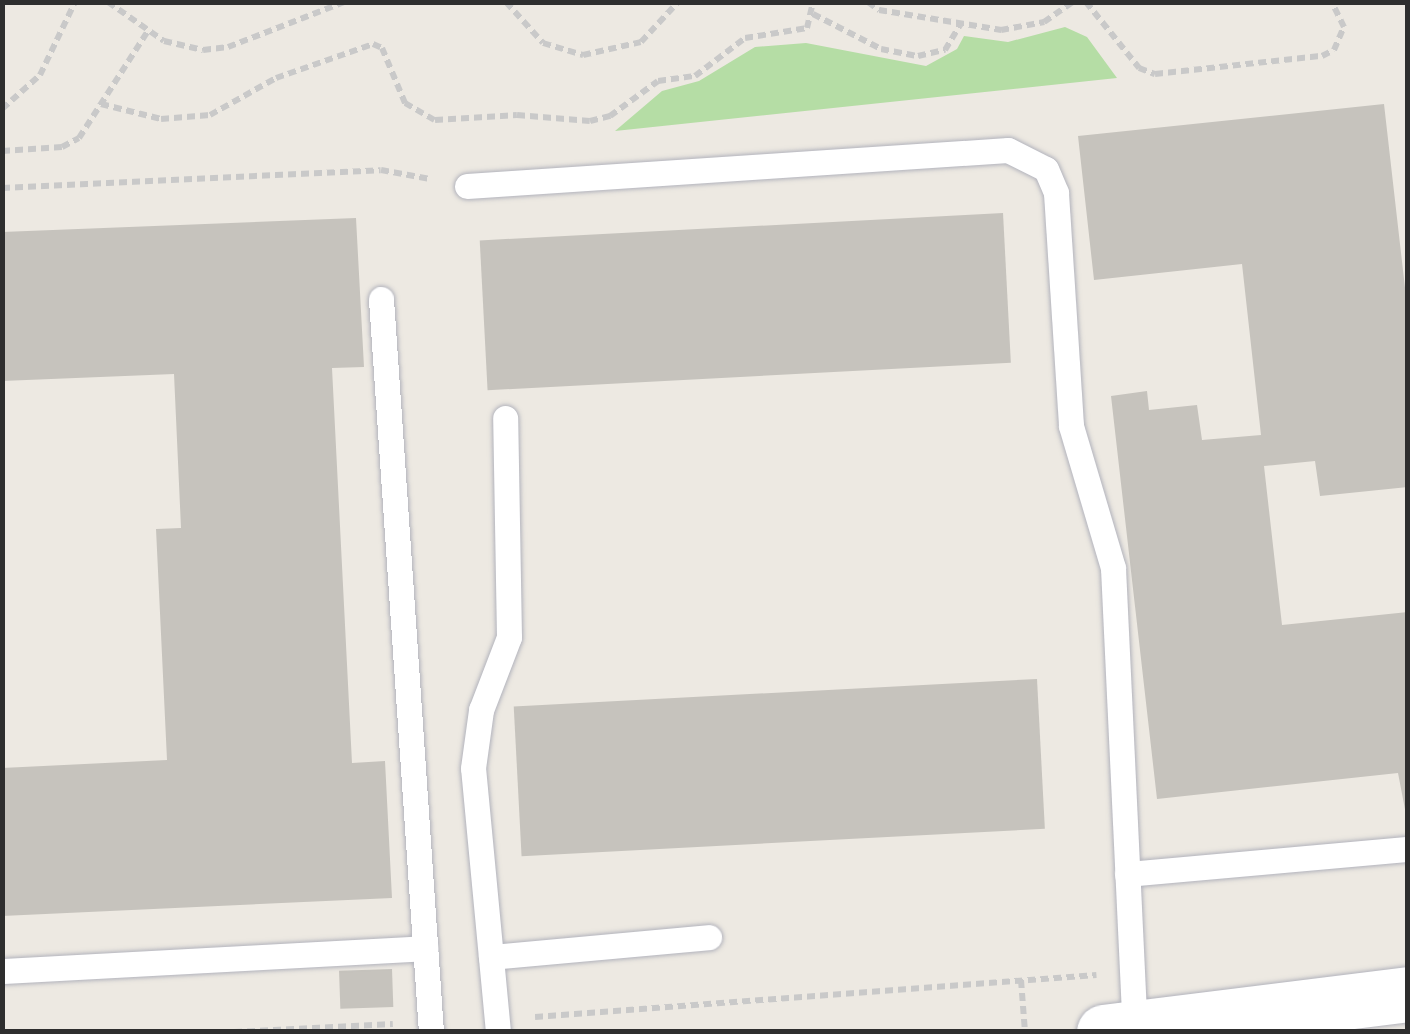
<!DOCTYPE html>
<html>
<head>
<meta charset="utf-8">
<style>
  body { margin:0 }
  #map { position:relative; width:1410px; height:1034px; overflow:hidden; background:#ede9e2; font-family:"Work Sans",sans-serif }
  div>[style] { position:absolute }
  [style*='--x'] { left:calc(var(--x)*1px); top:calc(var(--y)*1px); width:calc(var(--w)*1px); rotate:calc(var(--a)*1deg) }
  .green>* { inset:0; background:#b5dda5 }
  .building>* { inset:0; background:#c6c3bd; transform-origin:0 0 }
  .path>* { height:6px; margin-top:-3px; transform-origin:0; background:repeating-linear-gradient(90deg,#c9c9c9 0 8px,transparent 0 13px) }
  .roads { filter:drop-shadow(0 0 2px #b2b3bc) drop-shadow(0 0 2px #b2b3bc) }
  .service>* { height:25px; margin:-12.5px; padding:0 12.5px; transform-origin:12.5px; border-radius:12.5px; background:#fff }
  .tertiary>* { height:55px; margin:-27.5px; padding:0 27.5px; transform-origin:27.5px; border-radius:27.5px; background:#fff }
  span { translate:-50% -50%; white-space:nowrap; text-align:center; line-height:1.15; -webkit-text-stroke:8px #fff; paint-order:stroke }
  .frame { position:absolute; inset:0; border:5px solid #2e2e2e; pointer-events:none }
</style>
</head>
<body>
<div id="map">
  <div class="green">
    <i style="clip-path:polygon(1065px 27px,1087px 37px,1117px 78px,615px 131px,662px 91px,699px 81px,755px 47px,806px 43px,926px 66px,957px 49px,964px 36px,1008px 42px)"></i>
  </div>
  <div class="building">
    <i style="clip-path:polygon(1384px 104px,1408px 314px,1408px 487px,1320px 496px,1315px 461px,1264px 466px,1282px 625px,1408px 612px,1408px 825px,1398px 773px,1157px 799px,1111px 396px,1147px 391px,1149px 410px,1197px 405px,1202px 440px,1261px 435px,1242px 264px,1094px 280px,1078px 136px)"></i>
    <i style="left:1003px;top:213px;width:150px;height:524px;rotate:87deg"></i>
    <i style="clip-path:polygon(356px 218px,364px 367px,332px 368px,352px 763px,385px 761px,392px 898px,2px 916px,2px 768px,167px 760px,156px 529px,181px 528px,174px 374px,2px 381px,2px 232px)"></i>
    <i style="left:1037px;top:679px;width:150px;height:524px;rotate:87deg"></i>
    <i style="left:392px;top:969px;width:38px;height:53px;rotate:88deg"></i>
  </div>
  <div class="path">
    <i style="--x:108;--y:2;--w:68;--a:34.9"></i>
    <i style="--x:164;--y:41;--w:40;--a:13"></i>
    <i style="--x:203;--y:50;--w:25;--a:-7"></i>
    <i style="--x:228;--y:47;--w:124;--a:-21.2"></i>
    <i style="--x:506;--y:2;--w:55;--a:47.9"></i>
    <i style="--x:543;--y:43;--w:42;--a:16.7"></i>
    <i style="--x:583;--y:55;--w:59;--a:-12.6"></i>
    <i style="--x:641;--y:42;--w:54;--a:-47.2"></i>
    <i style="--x:868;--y:2;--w:14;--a:36"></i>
    <i style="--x:879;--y:10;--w:124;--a:9.3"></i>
    <i style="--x:1001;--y:30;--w:44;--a:-10.5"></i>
    <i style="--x:1044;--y:22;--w:35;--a:-35"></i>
    <i style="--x:1086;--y:2;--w:85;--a:51.2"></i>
    <i style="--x:1139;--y:68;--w:17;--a:21"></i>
    <i style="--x:1155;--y:74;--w:168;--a:-6.2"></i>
    <i style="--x:1322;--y:56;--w:13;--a:-27"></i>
    <i style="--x:1334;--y:50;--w:25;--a:-67"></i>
    <i style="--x:1344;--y:27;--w:28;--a:-116"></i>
    <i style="--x:813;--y:14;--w:76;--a:27.2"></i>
    <i style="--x:881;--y:49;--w:38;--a:11"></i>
    <i style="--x:918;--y:56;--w:28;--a:-13"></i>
    <i style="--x:945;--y:50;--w:29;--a:-59"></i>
    <i style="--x:101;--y:104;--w:62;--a:14"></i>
    <i style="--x:161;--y:119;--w:49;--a:-4.7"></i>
    <i style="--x:210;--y:115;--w:76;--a:-29.3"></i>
    <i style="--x:276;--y:78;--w:103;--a:-19.3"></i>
    <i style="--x:373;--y:44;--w:10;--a:24"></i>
    <i style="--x:382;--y:48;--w:60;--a:67.3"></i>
    <i style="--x:405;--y:103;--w:34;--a:30"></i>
    <i style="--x:435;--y:120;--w:82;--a:-3.5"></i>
    <i style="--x:517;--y:115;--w:73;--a:4.7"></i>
    <i style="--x:590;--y:121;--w:21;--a:-14"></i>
    <i style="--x:610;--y:116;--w:59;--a:-36.1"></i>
    <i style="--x:658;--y:81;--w:37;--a:-8"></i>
    <i style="--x:695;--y:76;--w:63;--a:-37.2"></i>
    <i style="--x:745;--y:38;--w:63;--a:-9.2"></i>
    <i style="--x:807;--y:28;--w:27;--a:-77"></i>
    <i style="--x:2;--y:109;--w:51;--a:-41.8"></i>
    <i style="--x:40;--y:75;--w:81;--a:-64.4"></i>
    <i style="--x:2;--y:151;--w:60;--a:-3.8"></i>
    <i style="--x:62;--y:147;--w:19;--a:-28"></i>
    <i style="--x:79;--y:138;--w:127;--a:-57.2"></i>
    <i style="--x:2;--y:188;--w:379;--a:-2.7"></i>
    <i style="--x:381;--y:170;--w:50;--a:10.4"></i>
    <i style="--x:1021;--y:980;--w:52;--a:85.6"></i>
    <i style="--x:535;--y:1017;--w:563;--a:-4.28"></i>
    <i style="--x:234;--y:1032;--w:159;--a:-2.9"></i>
  </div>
  <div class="roads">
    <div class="service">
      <i style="--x:467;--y:186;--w:542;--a:-3.81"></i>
      <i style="--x:1008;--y:150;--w:42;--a:26.6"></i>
      <i style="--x:1046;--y:169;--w:26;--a:67"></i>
      <i style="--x:1056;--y:193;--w:233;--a:86.3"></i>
      <i style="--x:1071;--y:426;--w:148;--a:73.5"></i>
      <i style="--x:1113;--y:568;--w:462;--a:87.3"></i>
      <i style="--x:381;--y:299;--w:735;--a:86.1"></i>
      <i style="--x:1127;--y:874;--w:282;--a:-5.1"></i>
      <i style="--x:491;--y:957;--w:219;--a:-5.2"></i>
      <i style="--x:2;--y:971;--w:424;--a:-3.1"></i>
      <i style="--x:498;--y:1032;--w:265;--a:-95.4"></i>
      <i style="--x:473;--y:768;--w:59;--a:-82.1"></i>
      <i style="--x:481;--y:710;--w:78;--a:-69"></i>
      <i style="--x:509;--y:637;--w:219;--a:-91"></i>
    </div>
    <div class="tertiary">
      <i style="--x:1104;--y:1032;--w:306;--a:-7.1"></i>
    </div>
  </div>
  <div class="frame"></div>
</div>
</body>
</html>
